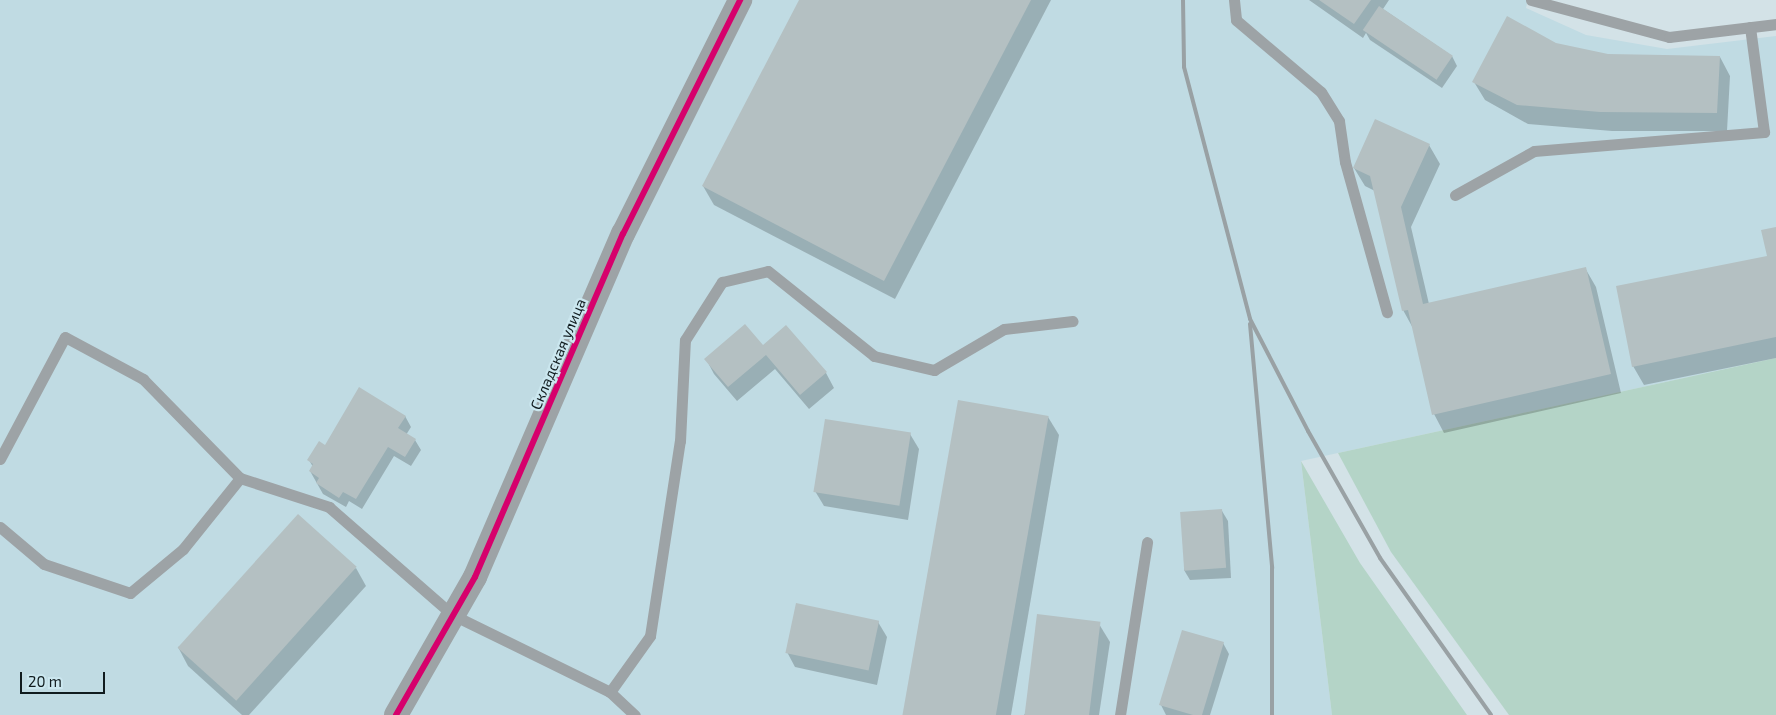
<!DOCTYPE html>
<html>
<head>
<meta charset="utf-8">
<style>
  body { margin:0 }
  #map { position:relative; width:1776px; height:715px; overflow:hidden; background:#d3e2e7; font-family:"Exo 2",sans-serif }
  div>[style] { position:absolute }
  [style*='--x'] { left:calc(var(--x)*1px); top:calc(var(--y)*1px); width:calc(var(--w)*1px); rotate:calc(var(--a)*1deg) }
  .built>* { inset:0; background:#c0dbe3 }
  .green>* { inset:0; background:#b4d4c7 }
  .shadow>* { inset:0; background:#0003 }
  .building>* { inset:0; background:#b4c0c2; transform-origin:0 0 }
  .service>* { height:11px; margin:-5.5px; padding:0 5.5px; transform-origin:5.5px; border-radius:5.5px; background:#9da3a6 }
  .minor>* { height:24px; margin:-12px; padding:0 12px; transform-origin:12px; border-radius:12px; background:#9da3a6 }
  .rail>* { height:4px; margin:-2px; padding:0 2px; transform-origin:2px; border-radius:2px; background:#99a1a4 }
  .cycleway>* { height:6px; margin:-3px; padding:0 3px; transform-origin:3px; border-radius:3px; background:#d6006c }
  span { translate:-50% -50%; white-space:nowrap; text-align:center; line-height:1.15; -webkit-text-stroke:4.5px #cbe7ef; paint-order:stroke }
  .street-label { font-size:15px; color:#101b1e }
  .scale { position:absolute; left:20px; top:672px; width:85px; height:22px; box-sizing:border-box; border:2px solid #101b1e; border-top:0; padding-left:6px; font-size:15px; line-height:18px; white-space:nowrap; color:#101b1e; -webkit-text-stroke:4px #cbe7ef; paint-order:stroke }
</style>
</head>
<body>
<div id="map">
  <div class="built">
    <i style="clip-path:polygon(0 0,1528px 0,1526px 8px,1586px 35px,1667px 49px,1776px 36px,1776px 358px,1301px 461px,1332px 715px,0 715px)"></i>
  </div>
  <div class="green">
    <i style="clip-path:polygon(1776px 358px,1776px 715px,1509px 715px,1391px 552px,1338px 453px)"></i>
    <i style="clip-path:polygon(1301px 461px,1360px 563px,1467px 715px,1332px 715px)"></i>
  </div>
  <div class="shadow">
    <i style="clip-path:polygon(800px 0,1051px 0,895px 299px,714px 205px,703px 186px)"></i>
    <i style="clip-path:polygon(1309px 0,1389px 0,1383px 9px,1452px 56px,1457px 66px,1442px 88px,1370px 40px,1366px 33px,1363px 38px)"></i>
    <i style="clip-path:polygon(1556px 44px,1608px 55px,1720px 57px,1730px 76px,1727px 131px,1612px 131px,1528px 124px,1485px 100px,1474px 82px)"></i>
    <i style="clip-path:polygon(1429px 145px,1440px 164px,1411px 227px,1429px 304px,1585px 268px,1596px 287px,1621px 393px,1444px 433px,1434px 414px,1414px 330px,1403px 310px,1375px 191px,1365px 186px,1354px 168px)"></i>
    <i style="clip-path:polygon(1776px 228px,1776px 358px,1644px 385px,1633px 366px,1768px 257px)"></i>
    <i style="clip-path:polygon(763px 346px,826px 373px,834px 388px,809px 409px,775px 369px,737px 401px,714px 374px,706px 359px)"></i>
    <i style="clip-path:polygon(405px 416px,411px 427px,406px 435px,415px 440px,421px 450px,411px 466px,394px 456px,362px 509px,349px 501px,346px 507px,323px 494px,310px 471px,313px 467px,309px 460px,325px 446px)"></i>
    <i style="clip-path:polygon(1048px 417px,1059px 435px,1011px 715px,904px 715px)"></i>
    <i style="clip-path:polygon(910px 434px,919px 449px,908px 520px,824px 506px,815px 491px)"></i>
    <i style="clip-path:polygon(1222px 511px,1228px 521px,1231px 578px,1190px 580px,1184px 570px)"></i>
    <i style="clip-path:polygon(356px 568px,366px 586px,249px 715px,242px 715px,188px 666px,178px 647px)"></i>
    <i style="clip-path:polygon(878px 622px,887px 637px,877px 685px,795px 667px,787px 652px)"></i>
    <i style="clip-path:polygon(1099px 624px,1110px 642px,1099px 715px,1024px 715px)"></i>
    <i style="clip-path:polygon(1223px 643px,1229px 654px,1210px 715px,1166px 715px,1161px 705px)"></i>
  </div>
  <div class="building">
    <i style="clip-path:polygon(799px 0,1031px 0,884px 281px,702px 186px)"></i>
    <i style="clip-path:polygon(1319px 0,1371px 0,1354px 24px)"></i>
    <i style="left:1379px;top:6px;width:89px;height:29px;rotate:34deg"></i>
    <i style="clip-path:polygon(1507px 16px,1556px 43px,1608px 54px,1720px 56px,1717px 113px,1600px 112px,1517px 105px,1472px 82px)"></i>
    <i style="clip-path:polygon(1375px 119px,1430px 144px,1401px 207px,1423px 304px,1586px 267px,1611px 374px,1432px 415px,1408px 310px,1402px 311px,1370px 176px,1353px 168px)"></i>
    <i style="clip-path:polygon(1776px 227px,1776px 337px,1632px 367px,1616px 286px,1767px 256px,1761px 230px)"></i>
    <i style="clip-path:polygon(745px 324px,763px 345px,786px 325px,827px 372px,800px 395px,766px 355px,728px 387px,704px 359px)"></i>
    <i style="clip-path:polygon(359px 387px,406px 416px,398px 428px,416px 439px,405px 457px,388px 447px,356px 499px,343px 492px,339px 498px,316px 483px,319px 478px,309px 471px,313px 464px,307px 460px,319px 441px,325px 445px)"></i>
    <i style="left:958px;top:400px;width:92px;height:320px;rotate:10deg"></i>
    <i style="left:825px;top:419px;width:87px;height:74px;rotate:9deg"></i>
    <i style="left:1222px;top:509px;width:59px;height:42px;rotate:86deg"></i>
    <i style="left:298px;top:514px;width:79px;height:180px;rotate:42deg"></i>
    <i style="left:796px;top:603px;width:85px;height:51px;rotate:12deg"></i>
    <i style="left:1037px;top:614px;width:64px;height:102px;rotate:7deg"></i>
    <i style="clip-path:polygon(1182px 630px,1224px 642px,1202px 715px,1193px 715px,1159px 705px)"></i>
  </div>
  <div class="service">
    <i style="--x:1234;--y:0;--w:20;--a:84"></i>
    <i style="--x:1236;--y:20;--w:111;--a:40.3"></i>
    <i style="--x:1321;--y:92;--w:34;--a:58"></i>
    <i style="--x:1339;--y:121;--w:41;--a:81.7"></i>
    <i style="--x:1345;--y:162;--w:156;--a:74.4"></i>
    <i style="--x:1531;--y:0;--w:143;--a:15"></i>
    <i style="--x:1669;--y:37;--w:108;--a:-6.9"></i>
    <i style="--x:1455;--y:195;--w:90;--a:-29.1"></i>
    <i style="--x:1534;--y:151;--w:231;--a:-4.7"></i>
    <i style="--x:1764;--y:132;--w:106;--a:-97.6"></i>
    <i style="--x:0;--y:459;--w:138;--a:-62"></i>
    <i style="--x:65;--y:337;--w:89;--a:28.3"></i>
    <i style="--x:143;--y:379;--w:139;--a:45.6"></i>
    <i style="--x:240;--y:478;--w:94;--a:18"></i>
    <i style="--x:329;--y:507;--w:164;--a:41.1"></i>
    <i style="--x:453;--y:615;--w:175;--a:26.1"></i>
    <i style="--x:610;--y:692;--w:69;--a:-54.5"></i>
    <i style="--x:650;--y:636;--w:197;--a:-81.3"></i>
    <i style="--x:680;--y:441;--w:101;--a:-87.2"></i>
    <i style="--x:685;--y:340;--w:69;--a:-57.5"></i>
    <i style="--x:722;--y:282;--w:47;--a:-13.4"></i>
    <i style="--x:768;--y:271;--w:136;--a:38.7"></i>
    <i style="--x:874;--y:356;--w:62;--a:13.1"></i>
    <i style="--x:934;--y:370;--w:81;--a:-30.4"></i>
    <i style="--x:1004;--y:329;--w:69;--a:-6.6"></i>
    <i style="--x:0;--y:527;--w:57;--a:40.1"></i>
    <i style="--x:44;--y:564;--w:91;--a:18.6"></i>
    <i style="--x:130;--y:593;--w:69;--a:-39.7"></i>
    <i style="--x:183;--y:549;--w:91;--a:-51.2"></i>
    <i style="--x:610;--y:692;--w:34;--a:43"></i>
    <i style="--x:1120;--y:715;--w:175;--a:-81.1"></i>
  </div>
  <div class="minor">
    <i style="--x:396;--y:715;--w:159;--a:-60.2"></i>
    <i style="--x:475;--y:577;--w:374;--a:-66.7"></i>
    <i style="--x:623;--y:234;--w:262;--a:-63.4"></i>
  </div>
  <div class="rail">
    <i style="--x:1183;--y:0;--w:67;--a:89.1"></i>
    <i style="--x:1184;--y:67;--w:260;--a:75.3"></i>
    <i style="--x:1250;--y:319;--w:126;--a:62.6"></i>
    <i style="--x:1308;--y:431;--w:146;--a:60.4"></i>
    <i style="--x:1380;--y:558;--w:192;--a:54.7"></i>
    <i style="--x:1250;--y:324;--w:245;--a:84.8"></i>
    <i style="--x:1272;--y:568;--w:147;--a:90"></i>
  </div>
  <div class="cycleway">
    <i style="--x:396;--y:715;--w:159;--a:-60.2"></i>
    <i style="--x:475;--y:577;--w:374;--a:-66.7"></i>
    <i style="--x:623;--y:234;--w:262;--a:-63.4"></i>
  </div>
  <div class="street-label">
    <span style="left:558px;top:354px;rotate:-67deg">Складская улица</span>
  </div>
  <div class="scale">20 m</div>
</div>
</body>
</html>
